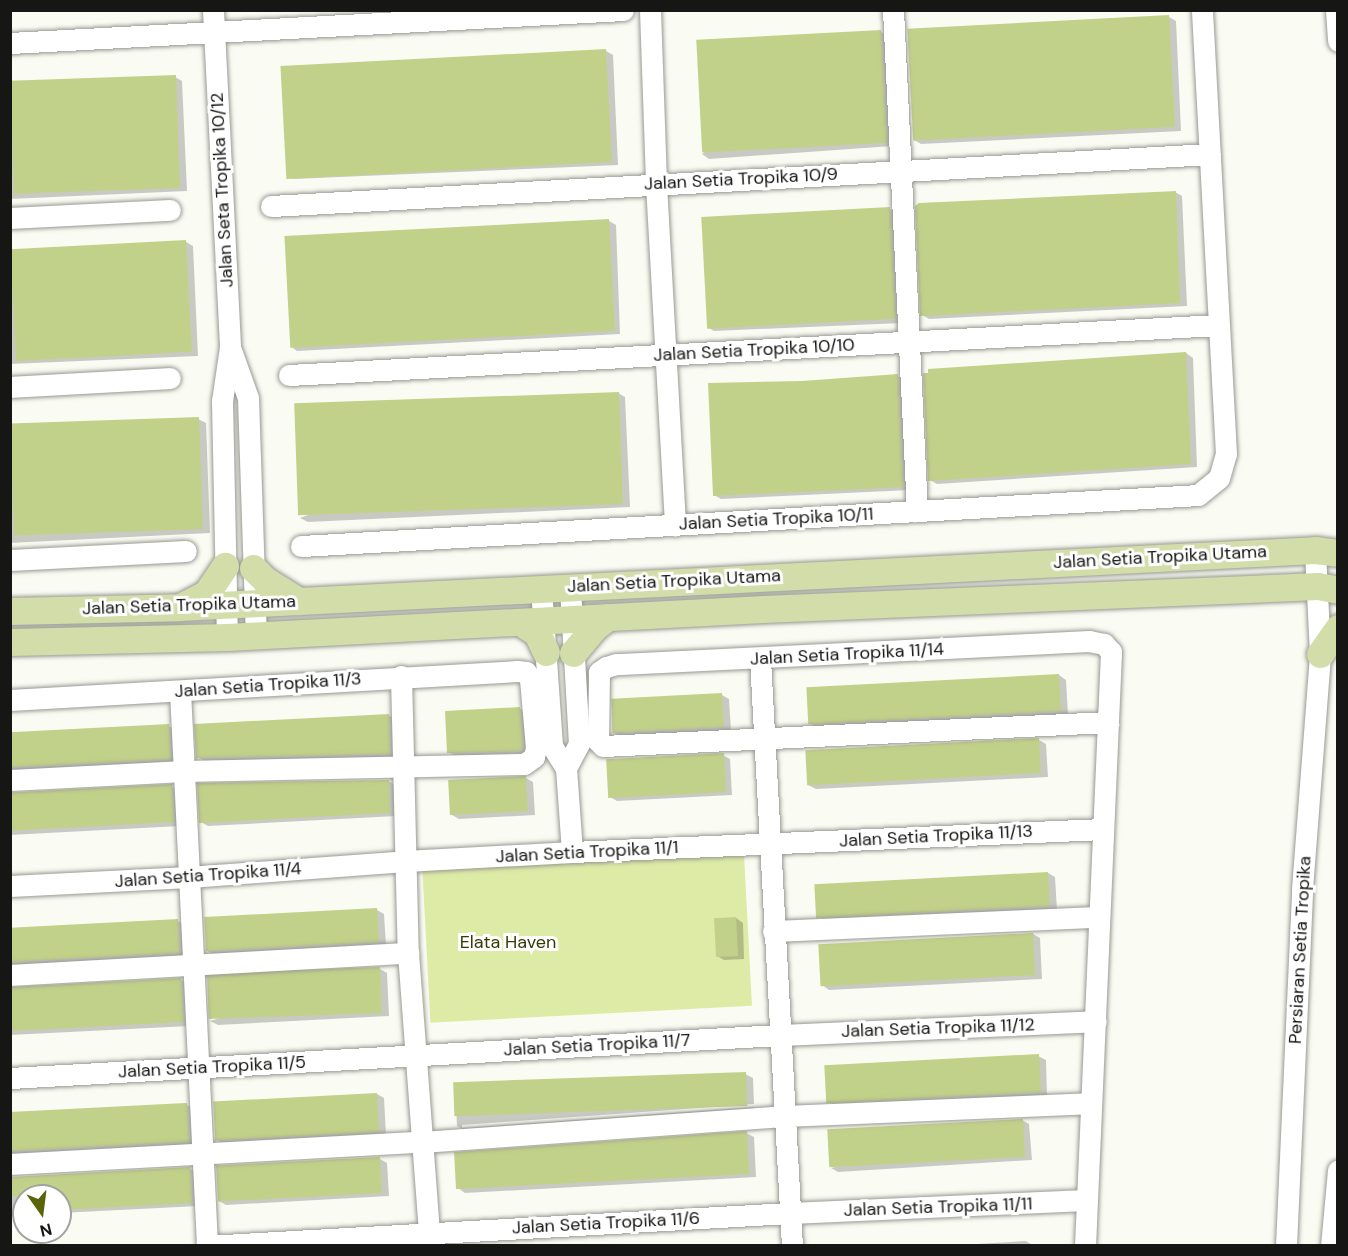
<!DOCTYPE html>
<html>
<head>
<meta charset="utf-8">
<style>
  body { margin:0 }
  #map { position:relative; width:1348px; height:1256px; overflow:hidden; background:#fafcf4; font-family:"DM Sans",sans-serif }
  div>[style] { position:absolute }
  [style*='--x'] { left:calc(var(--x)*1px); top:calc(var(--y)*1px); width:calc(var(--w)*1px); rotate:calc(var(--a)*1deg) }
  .green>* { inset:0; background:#ddeba6; transform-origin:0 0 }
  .shadow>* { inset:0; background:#0003 }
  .building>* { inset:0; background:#c2d189; transform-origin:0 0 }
  .roads { filter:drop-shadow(0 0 2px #989992) drop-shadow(0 0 2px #989992) }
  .minor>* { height:21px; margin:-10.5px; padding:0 10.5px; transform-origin:10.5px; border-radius:10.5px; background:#fff }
  .major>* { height:27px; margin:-13.5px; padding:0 13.5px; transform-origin:13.5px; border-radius:13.5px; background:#d3dda9 }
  span { translate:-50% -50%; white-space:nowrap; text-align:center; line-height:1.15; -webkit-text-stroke:6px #fff; paint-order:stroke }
  .street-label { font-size:18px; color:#161614 }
  .park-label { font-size:18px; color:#343c04 }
  .frame { position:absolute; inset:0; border:12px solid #161614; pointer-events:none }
  .north { position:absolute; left:12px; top:1184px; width:60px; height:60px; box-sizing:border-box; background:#fff; border:2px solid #a2a2a1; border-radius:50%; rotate:166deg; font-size:16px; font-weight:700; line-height:24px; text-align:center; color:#161614 }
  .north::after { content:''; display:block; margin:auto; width:21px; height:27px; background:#596508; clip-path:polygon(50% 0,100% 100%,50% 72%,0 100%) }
</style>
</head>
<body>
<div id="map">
  <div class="green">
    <i style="left:744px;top:854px;width:152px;height:322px;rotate:87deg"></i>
  </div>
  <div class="shadow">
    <i style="clip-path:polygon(1169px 17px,1176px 21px,1181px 131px,921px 144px,914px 140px)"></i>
    <i style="clip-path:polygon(881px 32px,888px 36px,893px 146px,709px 159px,702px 154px)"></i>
    <i style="clip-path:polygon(606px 51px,613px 55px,618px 165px,293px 179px,286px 175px)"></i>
    <i style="clip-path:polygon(175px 77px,182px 81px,187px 191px,10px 199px,10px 84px)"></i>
    <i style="clip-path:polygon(1175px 192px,1182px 196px,1187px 306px,929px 319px,922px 315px)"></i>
    <i style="clip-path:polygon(889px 209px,897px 213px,902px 323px,714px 331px,707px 327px)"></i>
    <i style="clip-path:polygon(609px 221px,616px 225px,620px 334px,297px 351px,290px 346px)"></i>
    <i style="clip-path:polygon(186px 242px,193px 246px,198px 356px,10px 364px,10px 250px)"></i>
    <i style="clip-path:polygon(1186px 353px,1193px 358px,1197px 467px,937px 484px,930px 480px,930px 374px)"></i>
    <i style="clip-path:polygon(897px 376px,905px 380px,910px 490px,721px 499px,714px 495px,802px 383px)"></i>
    <i style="clip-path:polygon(618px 393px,625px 397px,630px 507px,308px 522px,300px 518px)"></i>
    <i style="clip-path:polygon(198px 419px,206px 423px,210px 533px,10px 543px,10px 428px)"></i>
    <i style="clip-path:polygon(1059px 675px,1066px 680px,1068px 715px,816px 727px,809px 723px)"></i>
    <i style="clip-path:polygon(722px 695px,729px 699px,731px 731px,620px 736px,612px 732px,613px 700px)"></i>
    <i style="clip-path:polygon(519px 708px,527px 713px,529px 753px,456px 756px,448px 752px)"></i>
    <i style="clip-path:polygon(388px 715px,396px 719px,397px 757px,205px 761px,197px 757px)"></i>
    <i style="clip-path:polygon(168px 726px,176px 730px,177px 762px,10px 773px,10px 734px)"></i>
    <i style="clip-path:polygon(1039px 740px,1046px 744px,1048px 777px,816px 789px,808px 785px)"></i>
    <i style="clip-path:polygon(723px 755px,730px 759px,732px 795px,617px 801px,610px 797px)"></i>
    <i style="clip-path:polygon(526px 778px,533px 782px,535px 815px,459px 819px,452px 815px,450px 780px)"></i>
    <i style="clip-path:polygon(388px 781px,396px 785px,397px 816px,208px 826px,201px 822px)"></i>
    <i style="clip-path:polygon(171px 786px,179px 790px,180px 826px,10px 835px,10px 794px)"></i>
    <i style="clip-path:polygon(1048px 873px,1055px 877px,1057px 910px,824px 920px,817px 916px)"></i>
    <i style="clip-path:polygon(377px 910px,384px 914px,386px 945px,214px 955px,207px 951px)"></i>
    <i style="clip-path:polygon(736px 918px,743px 923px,744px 959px,724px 960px,717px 956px)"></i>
    <i style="clip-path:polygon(178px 921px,185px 925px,187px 956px,10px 968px,10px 930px)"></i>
    <i style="clip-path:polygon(1033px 934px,1040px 938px,1042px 979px,829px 990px,822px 985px)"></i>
    <i style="clip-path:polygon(380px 969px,387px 973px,389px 1016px,218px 1025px,210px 1021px)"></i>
    <i style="clip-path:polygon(181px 980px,188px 984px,190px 1026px,10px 1035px,10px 989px)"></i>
    <i style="clip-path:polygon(1038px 1056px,1046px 1060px,1047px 1096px,834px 1105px,827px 1101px)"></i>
    <i style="clip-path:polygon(745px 1074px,753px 1078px,754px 1104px,462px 1125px,462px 1128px,754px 1107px,754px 1109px,464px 1130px,457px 1126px,455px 1089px)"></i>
    <i style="clip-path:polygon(377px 1094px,384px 1098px,386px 1135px,223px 1144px,216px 1139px)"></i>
    <i style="clip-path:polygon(187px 1105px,194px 1109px,196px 1145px,10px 1157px,10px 1113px)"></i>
    <i style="clip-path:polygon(1022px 1120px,1029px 1124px,1032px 1160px,838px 1172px,831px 1168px)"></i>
    <i style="clip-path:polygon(746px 1133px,754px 1137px,756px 1177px,465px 1193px,458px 1188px)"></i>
    <i style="clip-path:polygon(380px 1159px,387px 1163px,389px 1196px,226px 1205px,219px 1201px)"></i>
    <i style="clip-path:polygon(190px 1169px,197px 1173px,199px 1206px,60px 1213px,60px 1196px,24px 1196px,24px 1214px,10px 1215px,10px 1178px)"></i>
    <i style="clip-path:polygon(1026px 1241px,1034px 1246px,945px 1246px)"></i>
  </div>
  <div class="building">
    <i style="left:1169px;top:15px;width:112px;height:262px;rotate:87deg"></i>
    <i style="left:881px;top:30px;width:113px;height:185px;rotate:87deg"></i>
    <i style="left:606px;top:49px;width:113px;height:326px;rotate:87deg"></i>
    <i style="left:176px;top:75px;width:113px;height:166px;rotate:88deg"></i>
    <i style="clip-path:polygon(1176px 191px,1180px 303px,920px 316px,915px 206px,919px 203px)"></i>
    <i style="left:890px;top:207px;width:112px;height:189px;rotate:87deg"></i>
    <i style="left:609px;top:219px;width:112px;height:325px;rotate:87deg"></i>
    <i style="left:186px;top:240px;width:112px;height:176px;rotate:87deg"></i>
    <i style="clip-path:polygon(1186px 352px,1191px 464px,928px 481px,923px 373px,928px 373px,928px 369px)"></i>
    <i style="clip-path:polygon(898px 374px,903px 487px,713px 496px,708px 383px,802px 381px)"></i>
    <i style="left:619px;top:392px;width:112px;height:325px;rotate:88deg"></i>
    <i style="left:199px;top:417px;width:112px;height:189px;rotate:88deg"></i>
    <i style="left:1059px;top:674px;width:37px;height:253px;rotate:87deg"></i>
    <i style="left:722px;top:693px;width:34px;height:111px;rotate:87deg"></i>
    <i style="clip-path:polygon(520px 707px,523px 746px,520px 751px,447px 753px,445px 711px)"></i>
    <i style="clip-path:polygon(389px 714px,390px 754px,196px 758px,194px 724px)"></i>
    <i style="left:169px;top:724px;width:35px;height:159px;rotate:87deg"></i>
    <i style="left:1039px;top:738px;width:35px;height:234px;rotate:87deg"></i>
    <i style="left:724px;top:753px;width:39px;height:118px;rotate:87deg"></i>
    <i style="left:526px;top:776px;width:35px;height:78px;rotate:87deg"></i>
    <i style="clip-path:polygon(389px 780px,390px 813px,199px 823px,197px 783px)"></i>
    <i style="left:172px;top:784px;width:38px;height:162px;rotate:87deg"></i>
    <i style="left:1048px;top:872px;width:34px;height:234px;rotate:87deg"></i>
    <i style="left:377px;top:908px;width:34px;height:173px;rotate:87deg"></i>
    <i style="left:736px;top:917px;width:39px;height:22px;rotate:87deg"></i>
    <i style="left:178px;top:919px;width:34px;height:168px;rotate:87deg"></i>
    <i style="left:1033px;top:933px;width:42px;height:215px;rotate:87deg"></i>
    <i style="left:380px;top:967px;width:46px;height:173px;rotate:88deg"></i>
    <i style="left:181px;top:978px;width:44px;height:171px;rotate:87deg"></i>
    <i style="left:1039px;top:1054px;width:38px;height:215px;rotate:87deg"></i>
    <i style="left:746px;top:1072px;width:34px;height:293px;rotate:88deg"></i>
    <i style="left:377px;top:1093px;width:39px;height:164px;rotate:87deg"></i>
    <i style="clip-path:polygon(185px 1103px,187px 1103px,189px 1142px,10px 1151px,10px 1112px)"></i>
    <i style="left:1023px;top:1119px;width:38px;height:196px;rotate:87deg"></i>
    <i style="clip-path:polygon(747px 1131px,749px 1174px,456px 1189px,454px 1152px)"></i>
    <i style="left:380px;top:1157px;width:36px;height:164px;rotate:87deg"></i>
    <i style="clip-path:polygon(190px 1167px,192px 1203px,60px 1210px,60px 1196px,10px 1196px,10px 1177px)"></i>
  </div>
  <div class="roads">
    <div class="minor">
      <i style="--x:213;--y:10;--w:337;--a:87.1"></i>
      <i style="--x:230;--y:347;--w:55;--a:98.4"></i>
      <i style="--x:222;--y:401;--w:236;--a:88.8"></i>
      <i style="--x:650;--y:10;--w:174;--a:88"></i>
      <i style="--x:656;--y:184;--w:342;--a:86.8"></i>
      <i style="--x:893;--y:10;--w:502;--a:87.26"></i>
      <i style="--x:1336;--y:10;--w:31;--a:86"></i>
      <i style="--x:10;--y:43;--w:614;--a:-3.08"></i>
      <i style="--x:271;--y:206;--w:940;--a:-3.17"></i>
      <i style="--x:10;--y:218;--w:160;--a:-2.9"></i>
      <i style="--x:231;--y:350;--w:51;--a:70.5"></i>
      <i style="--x:248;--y:398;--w:238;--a:88.1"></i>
      <i style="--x:289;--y:375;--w:931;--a:-3.08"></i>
      <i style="--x:10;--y:387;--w:160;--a:-3.2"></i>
      <i style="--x:301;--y:546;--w:898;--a:-3.25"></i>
      <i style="--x:1198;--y:495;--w:27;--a:-39"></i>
      <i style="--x:1219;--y:478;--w:25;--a:-74"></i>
      <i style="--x:1226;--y:454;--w:445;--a:-93.1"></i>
      <i style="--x:10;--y:560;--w:176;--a:-2.9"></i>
      <i style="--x:541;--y:588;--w:158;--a:86"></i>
      <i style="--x:552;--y:746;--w:26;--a:58"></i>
      <i style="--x:566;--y:768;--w:84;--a:85.9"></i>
      <i style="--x:760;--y:659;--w:588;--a:86.88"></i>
      <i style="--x:401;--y:676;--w:277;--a:88.6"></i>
      <i style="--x:408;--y:953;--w:281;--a:85.7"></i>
      <i style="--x:429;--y:1233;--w:14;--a:73"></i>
      <i style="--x:180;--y:691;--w:556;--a:87.21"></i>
      <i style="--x:10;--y:700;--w:508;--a:-3.27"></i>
      <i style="--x:517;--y:671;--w:9;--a:6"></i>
      <i style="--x:526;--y:672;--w:8;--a:60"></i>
      <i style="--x:530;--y:679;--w:68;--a:85"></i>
      <i style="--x:536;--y:747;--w:10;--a:101"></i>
      <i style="--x:534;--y:757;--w:12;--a:145"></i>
      <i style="--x:524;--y:764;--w:340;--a:178.8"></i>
      <i style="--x:184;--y:771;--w:174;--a:177"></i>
      <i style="--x:566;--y:768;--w:27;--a:-62"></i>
      <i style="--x:579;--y:744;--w:158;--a:-93.3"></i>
      <i style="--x:10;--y:886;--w:179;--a:-2.9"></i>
      <i style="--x:189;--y:877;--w:217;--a:-4.2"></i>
      <i style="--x:405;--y:861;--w:167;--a:-3.1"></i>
      <i style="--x:572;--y:852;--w:531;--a:-2.48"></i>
      <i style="--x:773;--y:931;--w:325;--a:-2.5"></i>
      <i style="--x:10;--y:975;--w:399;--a:-3.2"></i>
      <i style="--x:10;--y:1078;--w:771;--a:-3.2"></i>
      <i style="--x:780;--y:1035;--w:316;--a:-2.5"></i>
      <i style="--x:10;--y:1164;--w:413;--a:-3.1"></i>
      <i style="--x:422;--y:1142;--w:362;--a:-4.1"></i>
      <i style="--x:783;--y:1116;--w:307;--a:-2.4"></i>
      <i style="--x:206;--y:1246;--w:584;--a:-3.24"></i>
      <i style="--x:789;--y:1213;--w:298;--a:-2.5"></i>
      <i style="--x:1085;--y:1246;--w:595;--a:-87.49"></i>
      <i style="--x:1111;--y:652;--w:11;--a:-131"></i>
      <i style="--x:1104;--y:644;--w:15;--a:-169"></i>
      <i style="--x:1089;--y:641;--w:474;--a:177.2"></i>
      <i style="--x:616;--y:664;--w:10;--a:163"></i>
      <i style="--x:606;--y:667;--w:9;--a:144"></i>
      <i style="--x:599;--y:672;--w:69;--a:90.8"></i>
      <i style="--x:598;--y:741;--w:7;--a:45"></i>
      <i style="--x:603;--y:746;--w:506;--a:-2.72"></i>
      <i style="--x:1286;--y:1246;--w:357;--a:-87.4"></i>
      <i style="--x:1302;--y:889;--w:236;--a:-85.6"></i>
      <i style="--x:1320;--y:654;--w:104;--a:-92.8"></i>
      <i style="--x:1331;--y:1246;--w:76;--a:-84.7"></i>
    </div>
    <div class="major">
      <i style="--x:253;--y:568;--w:17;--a:45"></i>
      <i style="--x:265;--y:580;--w:40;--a:32"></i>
      <i style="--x:184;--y:605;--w:25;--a:-27"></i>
      <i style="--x:206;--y:594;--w:34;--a:-56"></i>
      <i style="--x:10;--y:611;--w:170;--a:-1.3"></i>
      <i style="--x:180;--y:607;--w:1136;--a:-2.87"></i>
      <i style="--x:1315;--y:550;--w:23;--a:7"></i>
      <i style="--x:520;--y:622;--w:20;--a:33"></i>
      <i style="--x:537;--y:633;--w:21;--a:65"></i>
      <i style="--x:10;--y:642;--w:217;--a:-1.3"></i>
      <i style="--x:227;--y:637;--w:537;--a:-2.99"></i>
      <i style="--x:763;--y:609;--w:555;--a:-2.37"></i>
      <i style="--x:1318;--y:586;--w:20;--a:11"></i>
      <i style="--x:573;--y:653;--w:35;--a:-50"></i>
      <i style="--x:596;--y:626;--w:15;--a:-37"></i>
      <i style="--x:1320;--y:654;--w:32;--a:-55"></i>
    </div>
  </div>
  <div class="street-label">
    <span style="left:741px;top:179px;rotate:-3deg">Jalan Setia Tropika 10/9</span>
    <span style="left:222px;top:190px;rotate:-93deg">Jalan Seta Tropika 10/12</span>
    <span style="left:754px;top:350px;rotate:-3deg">Jalan Setia Tropika 10/10</span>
    <span style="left:776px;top:519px;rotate:-3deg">Jalan Setia Tropika 10/11</span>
    <span style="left:1160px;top:557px;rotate:-3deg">Jalan Setia Tropika Utama</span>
    <span style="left:674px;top:581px;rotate:-3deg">Jalan Setia Tropika Utama</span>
    <span style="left:189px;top:605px;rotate:-2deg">Jalan Setia Tropika Utama</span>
    <span style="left:847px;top:654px;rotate:-3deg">Jalan Setia Tropika 11/14</span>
    <span style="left:268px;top:685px;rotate:-4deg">Jalan Setia Tropika 11/3</span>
    <span style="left:936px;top:836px;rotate:-3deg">Jalan Setia Tropika 11/13</span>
    <span style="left:587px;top:852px;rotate:-3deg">Jalan Setia Tropika 11/1</span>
    <span style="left:208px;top:875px;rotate:-4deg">Jalan Setia Tropika 11/4</span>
    <span style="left:1300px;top:950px;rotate:-87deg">Persiaran Setia Tropika</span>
    <span style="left:938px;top:1028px;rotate:-2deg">Jalan Setia Tropika 11/12</span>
    <span style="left:597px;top:1045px;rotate:-3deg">Jalan Setia Tropika 11/7</span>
    <span style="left:212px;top:1067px;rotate:-3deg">Jalan Setia Tropika 11/5</span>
    <span style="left:938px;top:1207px;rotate:-2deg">Jalan Setia Tropika 11/11</span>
    <span style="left:606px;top:1223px;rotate:-3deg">Jalan Setia Tropika 11/6</span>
  </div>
  <div class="park-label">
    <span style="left:508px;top:942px">Elata Haven</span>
  </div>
  <div class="frame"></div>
  <div class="north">N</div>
</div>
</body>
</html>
